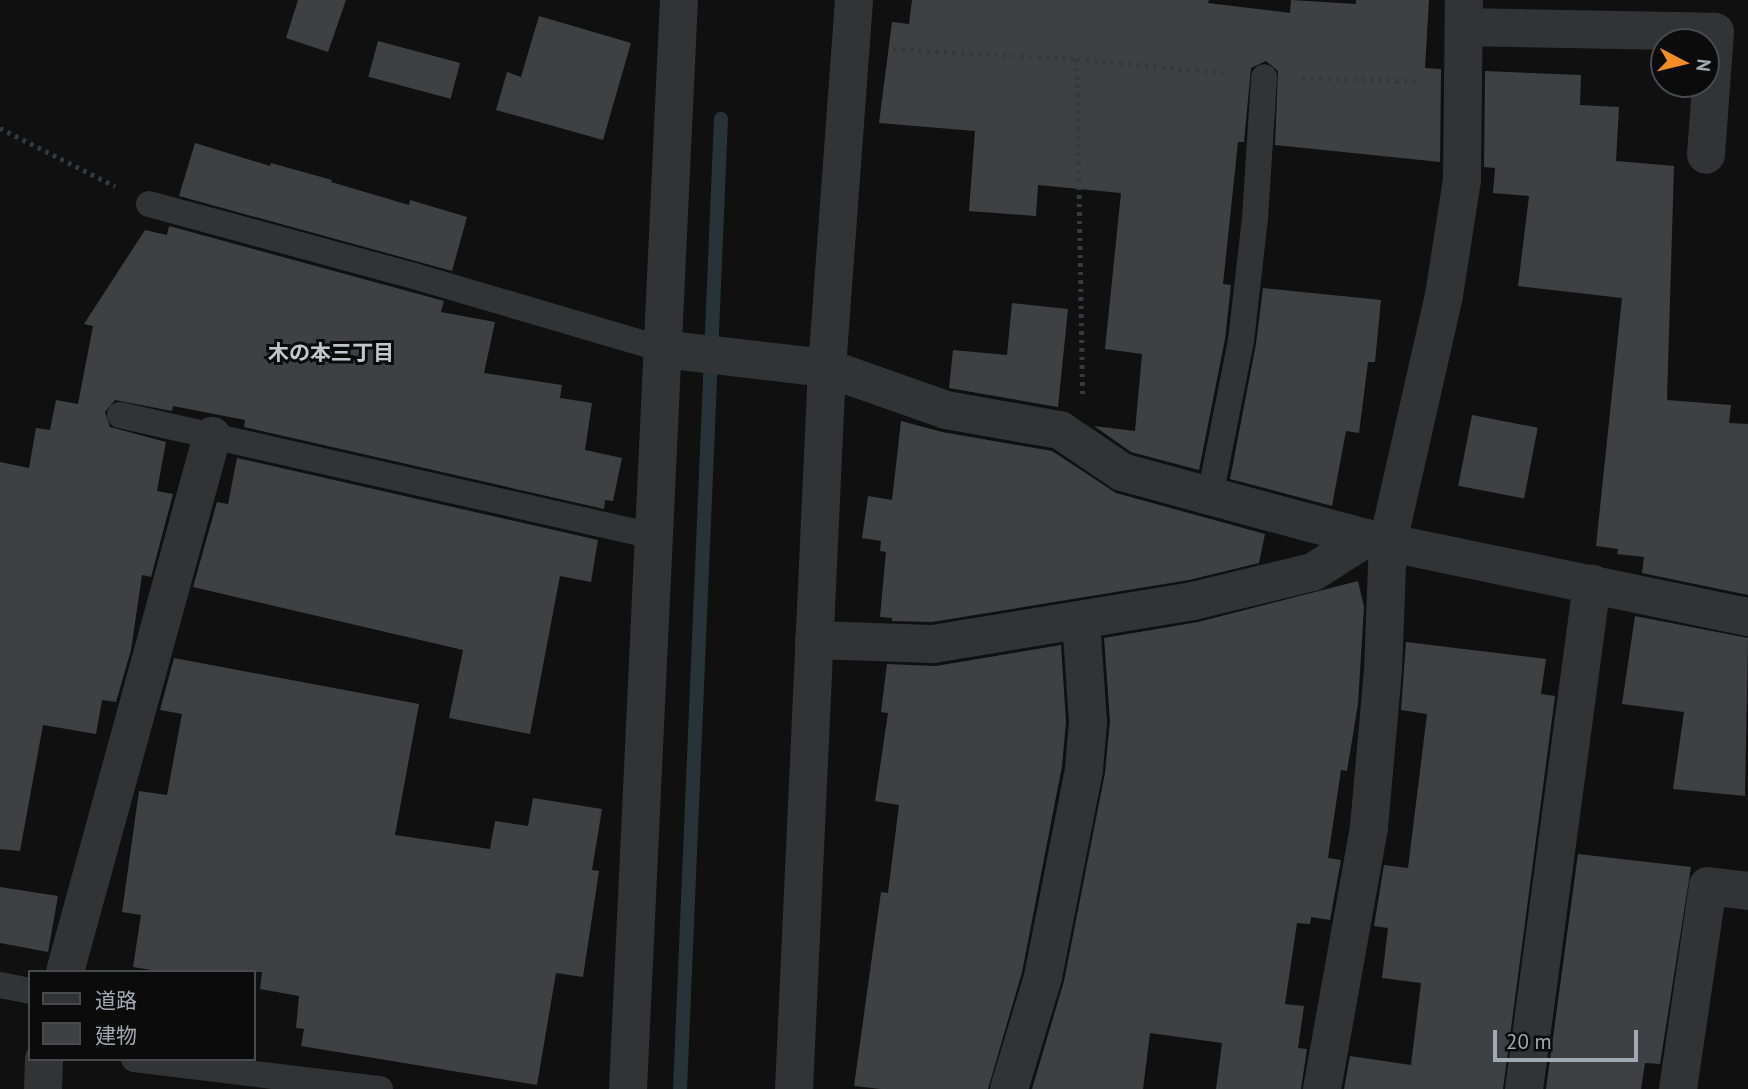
<!DOCTYPE html>
<html>
<head>
<meta charset="utf-8">
<style>
  body { margin:0 }
  #map { position:relative; width:1748px; height:1089px; overflow:hidden; background:#101011; font-family:"PT Sans","Noto Sans JP",sans-serif }
  div>[style] { position:absolute }
  [style*='--x'] { left:calc(var(--x)*1px); top:calc(var(--y)*1px); width:calc(var(--w)*1px); rotate:calc(var(--a)*1deg) }
  .stream>* { height:14px; margin:-7px; padding:0 7px; transform-origin:7px; border-radius:7px; background:#283337 }
  .building>* { inset:0; background:#3f4044; transform-origin:0 0 }
  .path>* { height:4.5px; margin-top:-2.25px; transform-origin:0; background:repeating-linear-gradient(90deg,#373a3d 0 3.5px,transparent 0 8.5px) }
  .lane>* { height:26px; margin:-13px; padding:0 13px; transform-origin:13px; border-radius:13px; background:#313336 }
  .street>* { height:38px; margin:-19px; padding:0 19px; transform-origin:19px; border-radius:19px; background:#313336 }
  span { translate:-50% -50%; white-space:nowrap; text-align:center; line-height:1.15; -webkit-text-stroke:6px #0b0b0c; paint-order:stroke }
  .neighbourhood-label { font-size:21px; color:#c2c7cf; font-weight:700 }
  .legend { position:absolute; left:28px; top:970px; width:228px; height:91px; box-sizing:border-box; background:#0b0b0c; border:2px solid #474a4f; margin:0; padding:9px 12px; list-style:none; font-size:21px; color:#a1a9b3 }
  .legend li { display:flex; align-items:center; gap:14px; height:35px }
  .legend b { width:35px; border:2px solid #474a4f }
  .north { position:absolute; left:1650px; top:28px; width:70px; height:70px; box-sizing:border-box; background:#0b0b0c; border:2px solid #474a4f; border-radius:50%; rotate:97deg; font-size:19px; font-weight:700; line-height:28px; text-align:center; color:#a1a9b3 }
  .north::after { content:''; display:block; margin:auto; width:24px; height:32px; background:#f48d25; clip-path:polygon(50% 0,100% 100%,50% 72%,0 100%) }
  .scale { position:absolute; left:1493px; top:1030px; width:145px; height:32px; box-sizing:border-box; border:4px solid #a1a9b3; border-top:0; padding-left:9px; font-size:21px; line-height:24px; white-space:nowrap; color:#a1a9b3; -webkit-text-stroke:5px #0b0b0c; paint-order:stroke }
</style>
</head>
<body>
<div id="map">
  <div class="stream">
    <i style="--x:680;--y:1089;--w:971;--a:-87.58"></i>
  </div>
  <div class="building">
    <i style="clip-path:polygon(298px 0,346px 0,328px 52px,286px 38px)"></i>
    <i style="clip-path:polygon(912px 0,1209px 0,1208px 3px,1290px 13px,1291px 0,1356px 4px,1356px 0,1429px 0,1425px 68px,1441px 69px,1440px 162px,1275px 145px,1278px 71px,1266px 61px,1251px 68px,1244px 142px,1238px 142px,1223px 284px,1231px 285px,1225px 339px,1199px 470px,1131px 452px,1094px 426px,1135px 431px,1142px 354px,1105px 349px,1121px 193px,1038px 185px,1036px 216px,969px 211px,975px 131px,879px 123px,892px 22px,909px 24px)"></i>
    <i style="clip-path:polygon(539px 16px,631px 43px,603px 140px,496px 110px,507px 72px,521px 77px)"></i>
    <i style="left:378px;top:41px;width:85px;height:37px;rotate:15deg"></i>
    <i style="clip-path:polygon(1485px 71px,1581px 75px,1580px 105px,1619px 107px,1616px 161px,1674px 166px,1667px 400px,1731px 405px,1729px 423px,1748px 424px,1748px 595px,1642px 573px,1644px 557px,1617px 554px,1618px 549px,1596px 546px,1622px 298px,1518px 286px,1529px 196px,1493px 193px,1495px 168px,1484px 167px)"></i>
    <i style="clip-path:polygon(195px 143px,270px 166px,271px 163px,332px 180px,331px 182px,409px 205px,410px 200px,467px 217px,452px 271px,179px 196px)"></i>
    <i style="clip-path:polygon(169px 226px,444px 301px,441px 312px,495px 322px,484px 373px,562px 385px,560px 398px,592px 403px,585px 450px,622px 458px,613px 501px,605px 500px,604px 509px,244px 427px,245px 420px,173px 406px,172px 411px,115px 400px,105px 412px,110px 427px,166px 442px,157px 491px,173px 494px,151px 577px,142px 575px,131px 650px,116px 702px,102px 700px,96px 734px,43px 725px,20px 851px,0 849px,0 462px,29px 468px,36px 428px,50px 430px,56px 400px,78px 404px,93px 326px,84px 324px,145px 230px,167px 235px)"></i>
    <i style="clip-path:polygon(1263px 288px,1381px 300px,1375px 362px,1368px 362px,1359px 433px,1346px 431px,1332px 506px,1230px 479px,1256px 344px)"></i>
    <i style="clip-path:polygon(1012px 303px,1068px 309px,1058px 407px,949px 388px,953px 350px,1007px 355px)"></i>
    <i style="left:1472px;top:415px;width:67px;height:72px;rotate:11deg"></i>
    <i style="clip-path:polygon(901px 421px,942px 432px,1052px 451px,1116px 493px,1265px 534px,1259px 563px,1189px 580px,932px 622px,892px 621px,892px 618px,880px 617px,886px 552px,880px 551px,881px 541px,862px 538px,868px 496px,892px 500px)"></i>
    <i style="clip-path:polygon(237px 458px,598px 540px,591px 582px,560px 576px,530px 734px,449px 718px,463px 650px,193px 587px,217px 502px,228px 504px)"></i>
    <i style="clip-path:polygon(1358px 581px,1364px 607px,1358px 704px,1347px 771px,1341px 770px,1328px 858px,1341px 860px,1330px 920px,1311px 917px,1310px 924px,1297px 923px,1285px 1004px,1304px 1006px,1298px 1048px,1307px 1049px,1301px 1089px,1216px 1089px,1222px 1043px,1150px 1033px,1143px 1089px,1032px 1089px,1064px 981px,1105px 773px,1110px 721px,1104px 638px,1198px 622px)"></i>
    <i style="clip-path:polygon(1635px 616px,1748px 638px,1745px 796px,1673px 789px,1684px 712px,1622px 704px)"></i>
    <i style="clip-path:polygon(1406px 642px,1546px 659px,1541px 694px,1555px 696px,1503px 1089px,1344px 1089px,1350px 1056px,1411px 1065px,1421px 983px,1382px 978px,1388px 928px,1374px 926px,1384px 865px,1408px 868px,1427px 714px,1401px 710px)"></i>
    <i style="clip-path:polygon(1061px 645px,1066px 722px,1062px 766px,1022px 972px,988px 1089px,881px 1089px,854px 1086px,881px 892px,888px 893px,899px 805px,875px 801px,888px 713px,881px 712px,887px 664px,936px 666px)"></i>
    <i style="clip-path:polygon(174px 658px,419px 704px,395px 835px,490px 849px,495px 821px,528px 826px,533px 798px,602px 809px,592px 870px,599px 871px,583px 977px,556px 973px,537px 1085px,301px 1046px,304px 1029px,296px 1028px,299px 996px,260px 989px,262px 972px,163px 972px,133px 967px,141px 915px,122px 912px,139px 791px,167px 795px,182px 714px,160px 710px)"></i>
    <i style="clip-path:polygon(1578px 854px,1691px 867px,1660px 1064px,1645px 1063px,1641px 1089px,1546px 1089px)"></i>
    <i style="clip-path:polygon(0 887px,58px 896px,48px 952px,0 943px)"></i>
  </div>
  <div class="path">
    <i style="--x:893;--y:49;--w:184;--a:3.1"></i>
    <i style="--x:1077;--y:59;--w:151;--a:5.3"></i>
    <i style="--x:1077;--y:59;--w:335;--a:89"></i>
    <i style="--x:1302;--y:78;--w:117;--a:1.5"></i>
    <i style="--x:0;--y:128;--w:129;--a:26.8"></i>
  </div>
  <div class="lane">
    <i style="--x:149;--y:204;--w:275;--a:15.2"></i>
    <i style="--x:414;--y:276;--w:259;--a:16.4"></i>
    <i style="--x:120;--y:415;--w:547;--a:12.79"></i>
    <i style="--x:1210;--y:496;--w:158;--a:-78.7"></i>
    <i style="--x:1241;--y:341;--w:124;--a:-83.5"></i>
    <i style="--x:1255;--y:218;--w:141;--a:-86.3"></i>
    <i style="--x:0;--y:985;--w:31;--a:11"></i>
    <i style="--x:134;--y:1059;--w:248;--a:7"></i>
  </div>
  <div class="street">
    <i style="--x:1464;--y:27;--w:251;--a:1.1"></i>
    <i style="--x:1715;--y:32;--w:123;--a:94.2"></i>
    <i style="--x:662;--y:349;--w:166;--a:6.6"></i>
    <i style="--x:827;--y:368;--w:126;--a:19.4"></i>
    <i style="--x:946;--y:410;--w:116;--a:10"></i>
    <i style="--x:1060;--y:430;--w:75;--a:34.1"></i>
    <i style="--x:1122;--y:472;--w:91;--a:15.3"></i>
    <i style="--x:1210;--y:496;--w:162;--a:15.1"></i>
    <i style="--x:1366;--y:538;--w:390;--a:11.7"></i>
    <i style="--x:814;--y:640;--w:119;--a:1.9"></i>
    <i style="--x:933;--y:644;--w:264;--a:-9.4"></i>
    <i style="--x:1193;--y:601;--w:123;--a:-13.6"></i>
    <i style="--x:1313;--y:572;--w:63;--a:-32.7"></i>
    <i style="--x:65;--y:972;--w:556;--a:-74.66"></i>
    <i style="--x:43;--y:1089;--w:30;--a:-88"></i>
    <i style="--x:628;--y:1089;--w:1090;--a:-87.32"></i>
    <i style="--x:794;--y:1089;--w:722;--a:-87.38"></i>
    <i style="--x:827;--y:368;--w:369;--a:-85.8"></i>
    <i style="--x:1009;--y:1089;--w:117;--a:-73.1"></i>
    <i style="--x:1043;--y:977;--w:212;--a:-78.8"></i>
    <i style="--x:1084;--y:769;--w:47;--a:-85.1"></i>
    <i style="--x:1088;--y:722;--w:102;--a:-93.9"></i>
    <i style="--x:1322;--y:1089;--w:266;--a:-79.8"></i>
    <i style="--x:1369;--y:827;--w:157;--a:-84.9"></i>
    <i style="--x:1383;--y:671;--w:129;--a:-87.8"></i>
    <i style="--x:1388;--y:542;--w:253;--a:-77.2"></i>
    <i style="--x:1444;--y:295;--w:116;--a:-81.1"></i>
    <i style="--x:1462;--y:180;--w:180;--a:-89.4"></i>
    <i style="--x:1524;--y:1089;--w:510;--a:-82.33"></i>
    <i style="--x:1678;--y:1089;--w:205;--a:-81.6"></i>
    <i style="--x:1708;--y:886;--w:40;--a:7.1"></i>
  </div>
  <div class="neighbourhood-label">
    <span style="left:331px;top:353px">木の本三丁目</span>
  </div>
  <ul class="legend">
  <li><b style="height:9px;background:#313336"></b>道路</li>
  <li><b style="height:19px;background:#3f4044"></b>建物</li>
  </ul>
  <div class="north">N</div>
  <div class="scale">20 m</div>
</div>
</body>
</html>
